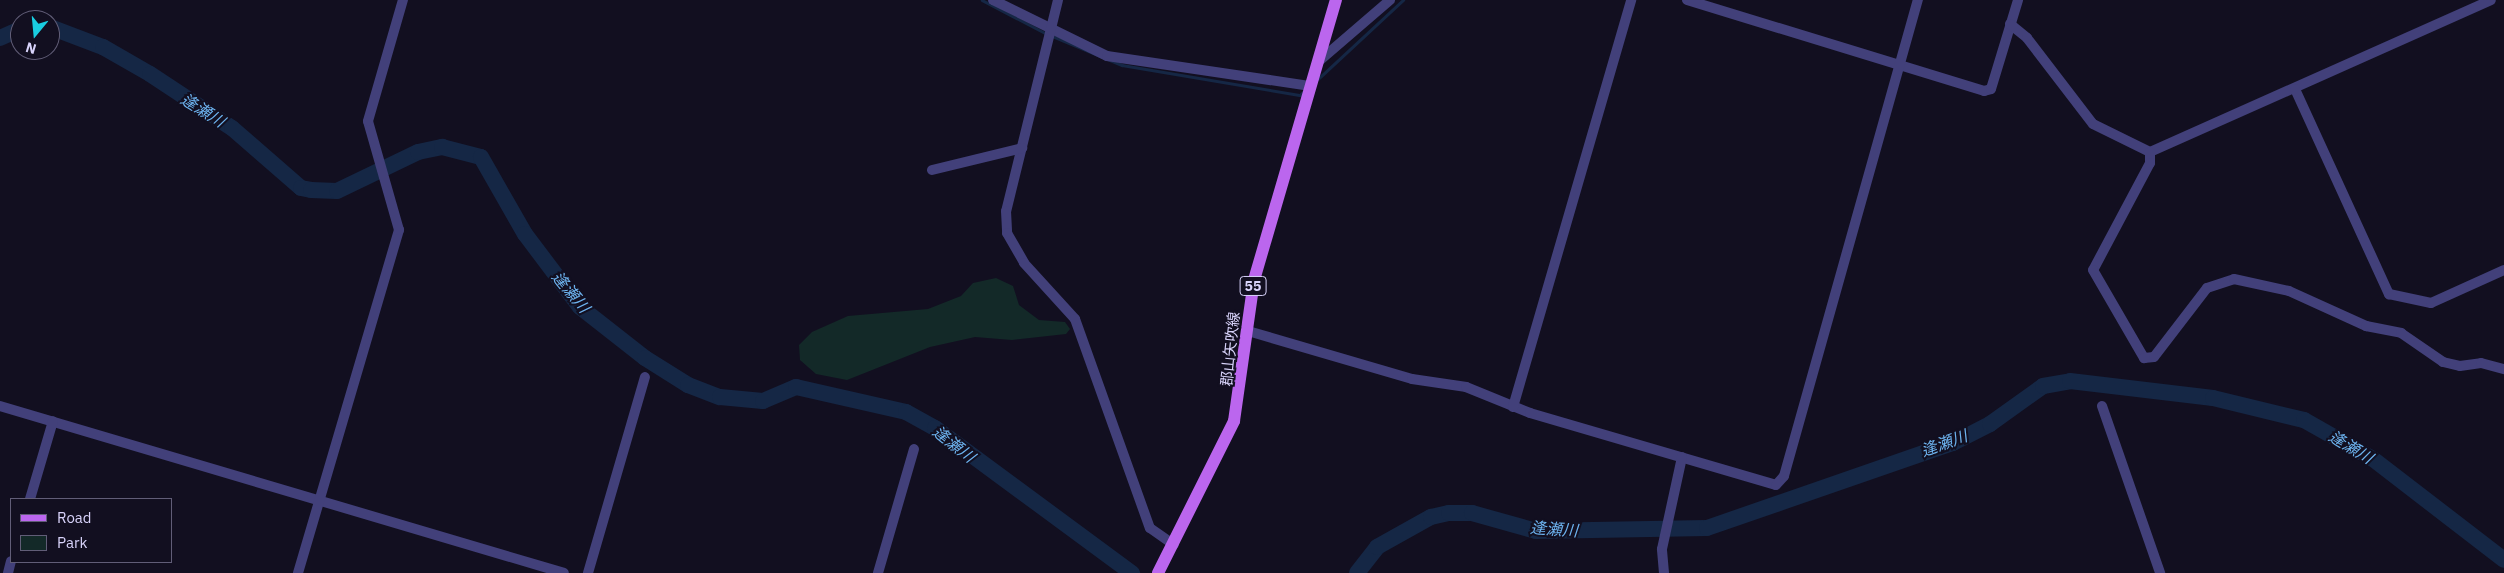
<!DOCTYPE html>
<html>
<head>
<meta charset="utf-8">
<style>
  body { margin:0 }
  #map { position:relative; width:2504px; height:573px; overflow:hidden; background:#120f20; font-family:"IBM Plex Sans","Noto Sans JP",sans-serif }
  div>[style] { position:absolute }
  [style*='--x'] { left:calc(var(--x)*1px); top:calc(var(--y)*1px); width:calc(var(--w)*1px); rotate:calc(var(--a)*1deg) }
  .green>* { inset:0; background:#132928 }
  .stream>* { height:2.5px; margin:-1.25px; padding:0 1.25px; transform-origin:1.25px; border-radius:1.25px; background:#152745 }
  .river>* { height:16px; margin:-8px; padding:0 8px; transform-origin:8px; border-radius:8px; background:#152745 }
  .minor>* { height:10px; margin:-5px; padding:0 5px; transform-origin:5px; border-radius:5px; background:#42407a }
  .major>* { height:12px; margin:-6px; padding:0 6px; transform-origin:6px; border-radius:6px; background:#b6e }
  span { translate:-50% -50%; white-space:nowrap; text-align:center; line-height:1.15; -webkit-text-stroke:4px #120f20; paint-order:stroke }
  .shield-label span { padding:1px 4px; background:#120f20; border:1px solid; border-radius:4px; -webkit-text-stroke-width:0 }
  .shield-label { font-size:14px; color:#d8d3fa; font-weight:700 }
  .street-label { font-size:15px; color:#d8d3fa }
  .water-label { font-size:16px; color:#6db3ef; font-style:italic }
  .legend { position:absolute; left:10px; top:498px; width:162px; height:65px; box-sizing:border-box; background:#120f20; border:1px solid #615d77; margin:0; padding:6px 9px; list-style:none; font-size:15px; color:#d8d3fa }
  .legend li { display:flex; align-items:center; gap:10px; height:25px }
  .legend b { width:25px; border:1px solid #615d77 }
  .north { position:absolute; left:10px; top:10px; width:50px; height:50px; box-sizing:border-box; background:#120f20; border:1px solid #615d77; border-radius:50%; rotate:197deg; font-size:14px; font-weight:700; line-height:20px; text-align:center; color:#d8d3fa }
  .north::after { content:''; display:block; margin:auto; width:18px; height:22px; background:#19cde0; clip-path:polygon(50% 0,100% 100%,50% 72%,0 100%) }
</style>
</head>
<body>
<div id="map">
  <div class="green">
    <i style="clip-path:polygon(996px 278px,1013px 286px,1019px 305px,1039px 320px,1065px 322px,1070px 329px,1066px 334px,1012px 340px,975px 337px,930px 347px,847px 380px,816px 374px,800px 360px,799px 345px,812px 332px,848px 316px,928px 309px,961px 296px,973px 283px)"></i>
  </div>
  <div class="stream">
    <i style="--x:982;--y:0;--w:73;--a:27.6"></i>
    <i style="--x:1052;--y:36;--w:76;--a:22.5"></i>
    <i style="--x:1122;--y:65;--w:181;--a:9.6"></i>
    <i style="--x:1300;--y:95;--w:6;--a:-45"></i>
    <i style="--x:1318;--y:79;--w:116;--a:-42.9"></i>
  </div>
  <div class="river">
    <i style="--x:50;--y:27;--w:57;--a:20.7"></i>
    <i style="--x:103;--y:47;--w:54;--a:29.9"></i>
    <i style="--x:150;--y:74;--w:98;--a:33.4"></i>
    <i style="--x:232;--y:128;--w:91;--a:41"></i>
    <i style="--x:301;--y:188;--w:10;--a:11"></i>
    <i style="--x:311;--y:190;--w:26;--a:2"></i>
    <i style="--x:337;--y:191;--w:90;--a:-25.7"></i>
    <i style="--x:418;--y:152;--w:25;--a:-12"></i>
    <i style="--x:442;--y:147;--w:40;--a:14.4"></i>
    <i style="--x:481;--y:157;--w:89;--a:60.3"></i>
    <i style="--x:525;--y:234;--w:91;--a:53"></i>
    <i style="--x:580;--y:307;--w:83;--a:38.1"></i>
    <i style="--x:645;--y:358;--w:51;--a:32.1"></i>
    <i style="--x:688;--y:385;--w:34;--a:21"></i>
    <i style="--x:720;--y:397;--w:43;--a:5.3"></i>
    <i style="--x:763;--y:401;--w:36;--a:-23"></i>
    <i style="--x:796;--y:387;--w:113;--a:12.8"></i>
    <i style="--x:906;--y:412;--w:33;--a:29"></i>
    <i style="--x:935;--y:428;--w:245;--a:36.4"></i>
    <i style="--x:0;--y:38;--w:22;--a:-24"></i>
    <i style="--x:1357;--y:573;--w:33;--a:-52"></i>
    <i style="--x:1377;--y:547;--w:62;--a:-29.1"></i>
    <i style="--x:1431;--y:517;--w:18;--a:-13"></i>
    <i style="--x:1449;--y:513;--w:23;--a:0"></i>
    <i style="--x:1472;--y:513;--w:66;--a:15.7"></i>
    <i style="--x:1536;--y:531;--w:171;--a:-1"></i>
    <i style="--x:1707;--y:528;--w:260;--a:-19.1"></i>
    <i style="--x:1953;--y:443;--w:42;--a:-27.2"></i>
    <i style="--x:1990;--y:424;--w:65;--a:-35.6"></i>
    <i style="--x:2043;--y:386;--w:27;--a:-10"></i>
    <i style="--x:2070;--y:381;--w:144;--a:6.8"></i>
    <i style="--x:2213;--y:398;--w:94;--a:13.6"></i>
    <i style="--x:2304;--y:420;--w:79;--a:29.5"></i>
    <i style="--x:2373;--y:459;--w:165;--a:37.6"></i>
  </div>
  <div class="minor">
    <i style="--x:993;--y:0;--w:127;--a:26.2"></i>
    <i style="--x:1107;--y:56;--w:206;--a:8.4"></i>
    <i style="--x:1058;--y:0;--w:217;--a:103.8"></i>
    <i style="--x:1006;--y:211;--w:22;--a:87"></i>
    <i style="--x:1007;--y:233;--w:34;--a:60"></i>
    <i style="--x:1024;--y:263;--w:76;--a:47.7"></i>
    <i style="--x:1075;--y:319;--w:222;--a:70.3"></i>
    <i style="--x:1150;--y:528;--w:29;--a:35"></i>
    <i style="--x:1687;--y:0;--w:311;--a:17"></i>
    <i style="--x:1984;--y:91;--w:7;--a:-16"></i>
    <i style="--x:1991;--y:89;--w:93;--a:-73.1"></i>
    <i style="--x:2010;--y:24;--w:22;--a:39"></i>
    <i style="--x:2027;--y:38;--w:108;--a:52.5"></i>
    <i style="--x:2093;--y:124;--w:64;--a:26.2"></i>
    <i style="--x:2150;--y:152;--w:373;--a:-24"></i>
    <i style="--x:1318;--y:62;--w:95;--a:-40.7"></i>
    <i style="--x:2295;--y:89;--w:226;--a:65.4"></i>
    <i style="--x:2389;--y:294;--w:43;--a:12.1"></i>
    <i style="--x:2431;--y:303;--w:80;--a:-24.3"></i>
    <i style="--x:2150;--y:152;--w:11;--a:90"></i>
    <i style="--x:2150;--y:163;--w:121;--a:118"></i>
    <i style="--x:2093;--y:270;--w:102;--a:59.9"></i>
    <i style="--x:2144;--y:358;--w:10;--a:-6"></i>
    <i style="--x:2154;--y:357;--w:87;--a:-52.5"></i>
    <i style="--x:2207;--y:288;--w:28;--a:-18"></i>
    <i style="--x:2234;--y:279;--w:56;--a:12.3"></i>
    <i style="--x:2289;--y:291;--w:85;--a:24.4"></i>
    <i style="--x:2366;--y:326;--w:36;--a:11"></i>
    <i style="--x:2401;--y:333;--w:51;--a:34.6"></i>
    <i style="--x:2443;--y:362;--w:17;--a:13"></i>
    <i style="--x:2460;--y:366;--w:21;--a:-8"></i>
    <i style="--x:2481;--y:363;--w:24;--a:15"></i>
    <i style="--x:932;--y:170;--w:93;--a:-13.7"></i>
    <i style="--x:1248;--y:331;--w:171;--a:16.3"></i>
    <i style="--x:1412;--y:379;--w:55;--a:8.4"></i>
    <i style="--x:1466;--y:387;--w:69;--a:22.1"></i>
    <i style="--x:1530;--y:413;--w:256;--a:16.3"></i>
    <i style="--x:1776;--y:485;--w:12;--a:-48"></i>
    <i style="--x:1784;--y:476;--w:495;--a:-74.3"></i>
    <i style="--x:0;--y:406;--w:588;--a:16.49"></i>
    <i style="--x:2102;--y:406;--w:177;--a:70.8"></i>
    <i style="--x:1513;--y:407;--w:424;--a:-73.8"></i>
    <i style="--x:30;--y:499;--w:81;--a:-73.6"></i>
    <i style="--x:8;--y:573;--w:12;--a:-76"></i>
    <i style="--x:298;--y:573;--w:358;--a:-73.6"></i>
    <i style="--x:399;--y:230;--w:113;--a:-105.9"></i>
    <i style="--x:368;--y:121;--w:126;--a:-73.9"></i>
    <i style="--x:588;--y:573;--w:204;--a:-73.8"></i>
    <i style="--x:878;--y:573;--w:129;--a:-73.8"></i>
    <i style="--x:1664;--y:573;--w:24;--a:-95"></i>
    <i style="--x:1662;--y:549;--w:94;--a:-77.7"></i>
  </div>
  <div class="major">
    <i style="--x:1158;--y:573;--w:170;--a:-63.4"></i>
    <i style="--x:1234;--y:421;--w:142;--a:-81.9"></i>
    <i style="--x:1254;--y:280;--w:292;--a:-73.7"></i>
  </div>
  <div class="shield-label">
    <span style="left:1253px;top:286px">55</span>
  </div>
  <div class="street-label">
    <span style="left:1230px;top:349px;rotate:-84deg">郡山矢吹線</span>
  </div>
  <div class="water-label">
    <span style="left:203px;top:110px;rotate:32deg">逢瀬川</span>
    <span style="left:571px;top:292px;rotate:50deg">逢瀬川</span>
    <span style="left:1944px;top:443px;rotate:-20deg">逢瀬川</span>
    <span style="left:954px;top:444px;rotate:38deg">逢瀬川</span>
    <span style="left:2351px;top:447px;rotate:31deg">逢瀬川</span>
    <span style="left:1554px;top:529px;rotate:4deg">逢瀬川</span>
  </div>
  <ul class="legend">
  <li><b style="height:6px;background:#b6e"></b>Road</li>
  <li><b style="height:14px;background:#132928"></b>Park</li>
  </ul>
  <div class="north">N</div>
</div>
</body>
</html>
